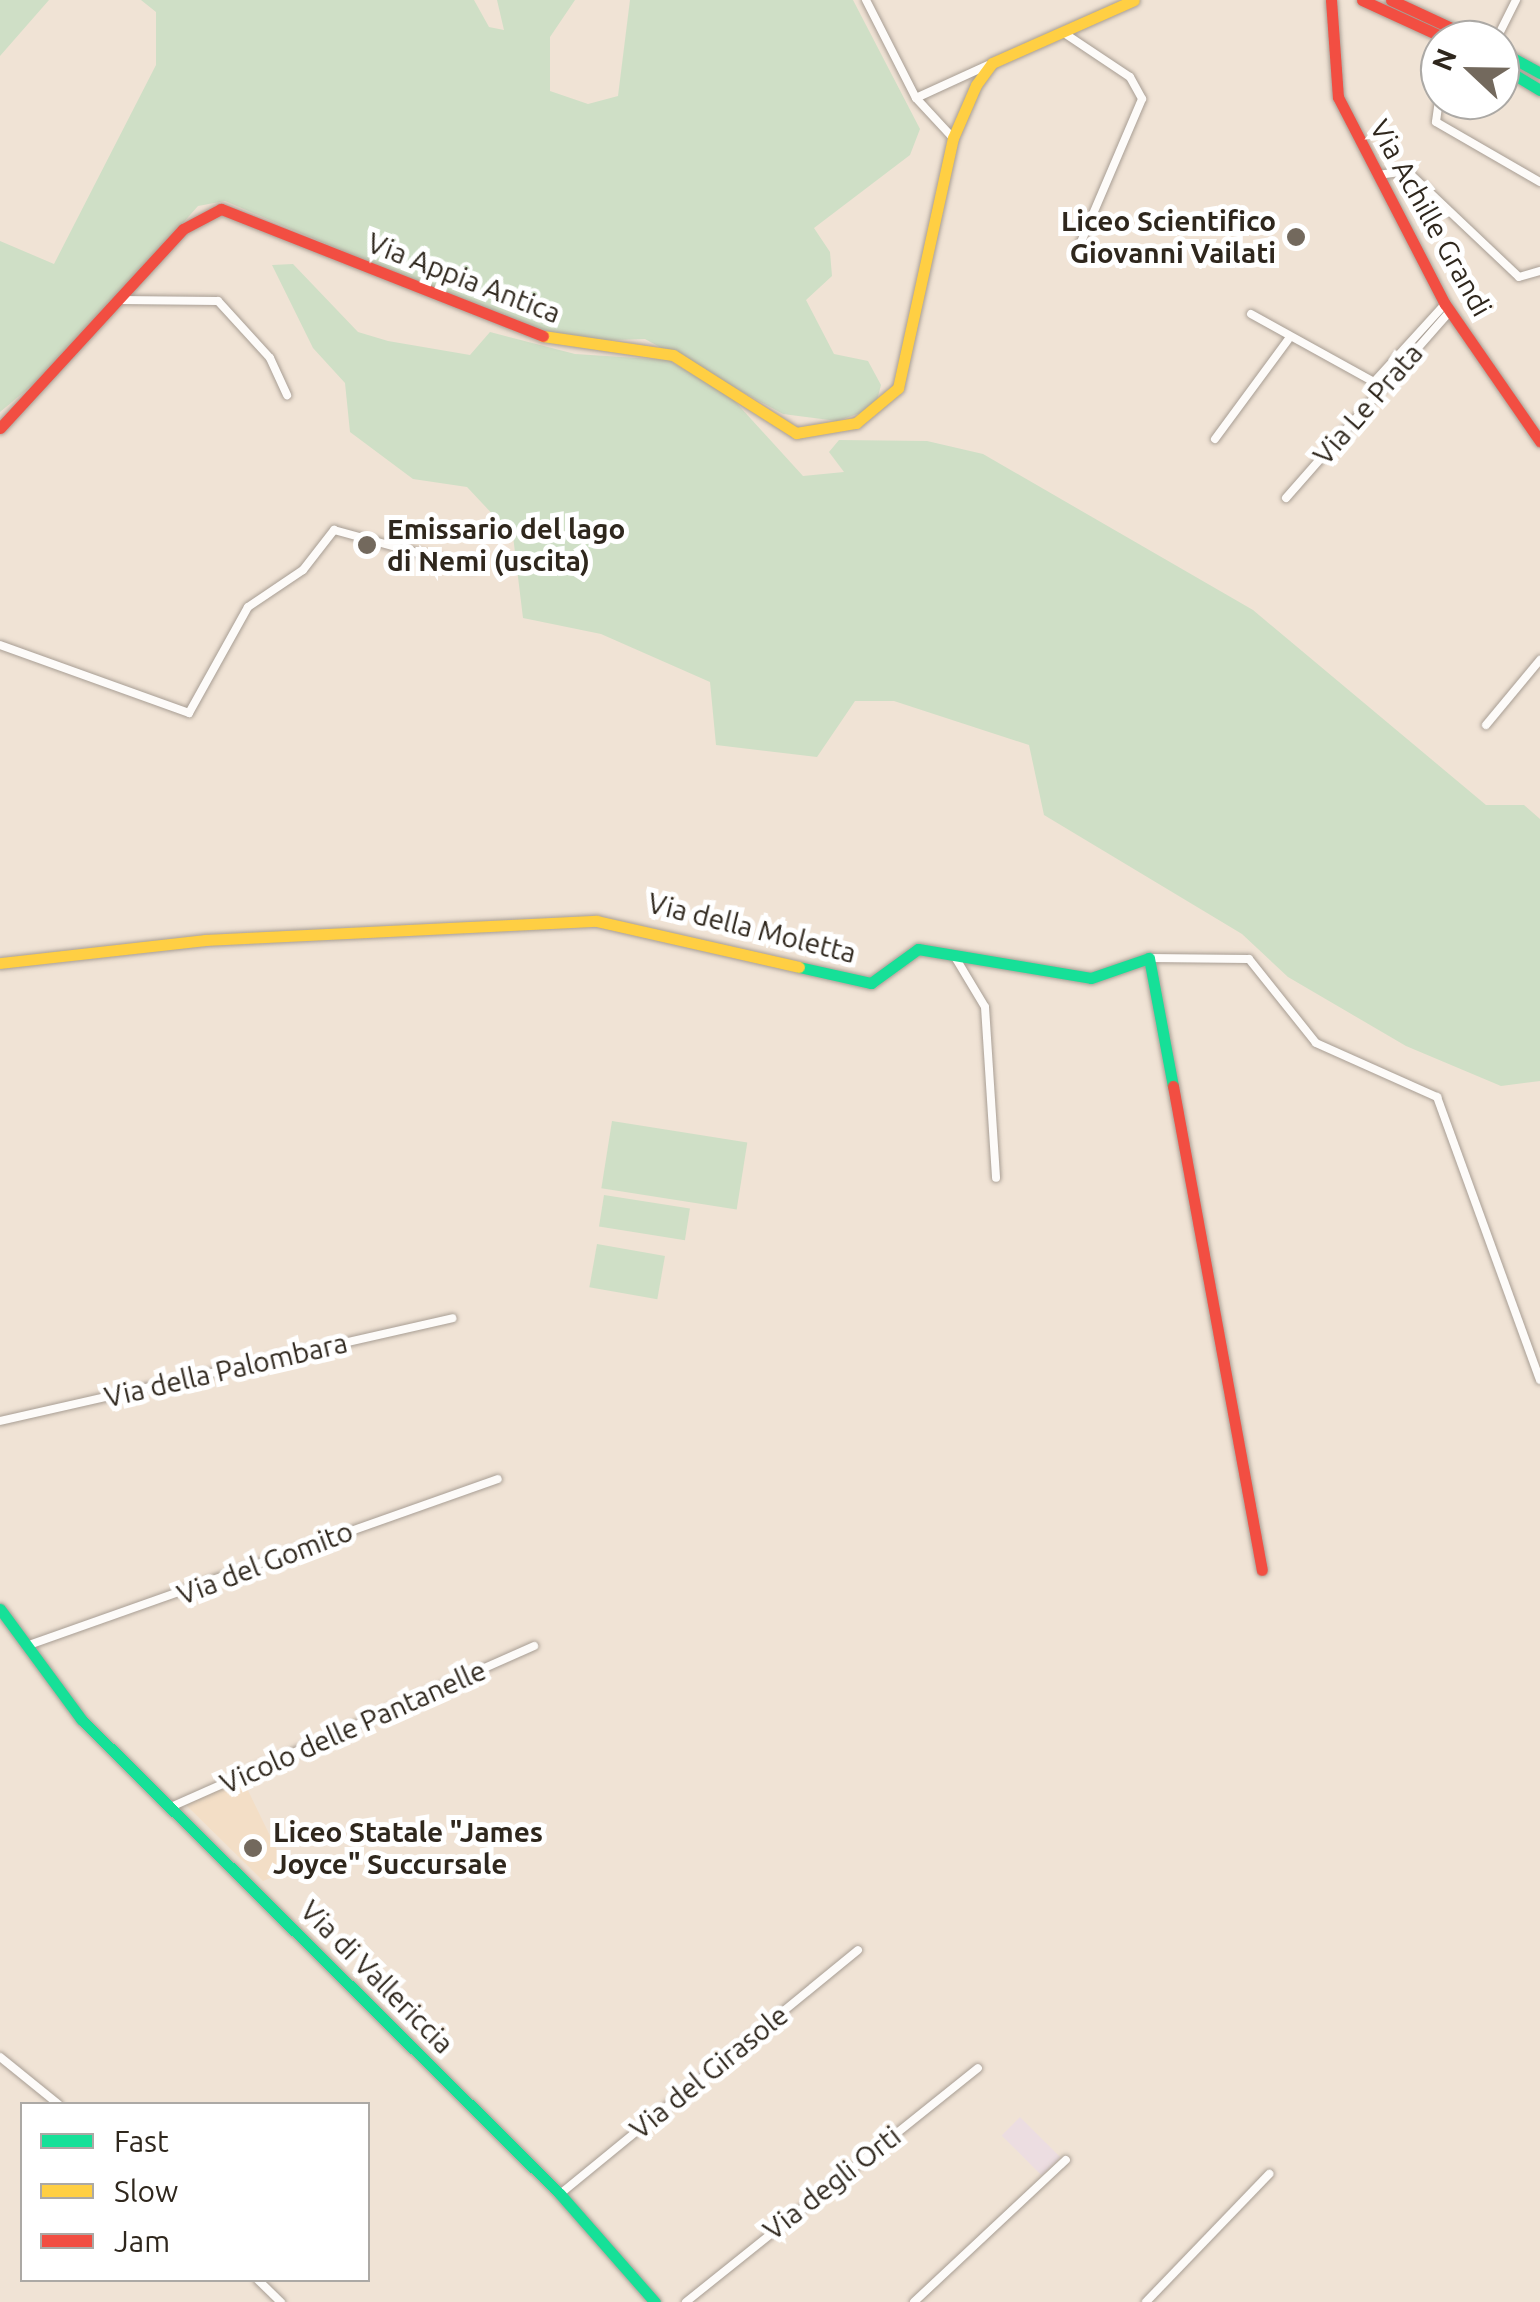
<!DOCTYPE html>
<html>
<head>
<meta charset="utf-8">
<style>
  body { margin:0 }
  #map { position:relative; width:1540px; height:2302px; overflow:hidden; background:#f0e3d5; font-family:Ubuntu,sans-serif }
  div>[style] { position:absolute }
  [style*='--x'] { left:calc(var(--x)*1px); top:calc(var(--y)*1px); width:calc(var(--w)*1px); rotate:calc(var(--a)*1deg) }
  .built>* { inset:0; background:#f3dec6 }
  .industrial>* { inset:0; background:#ecdde1; transform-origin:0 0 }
  .green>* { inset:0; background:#cfdfc6; transform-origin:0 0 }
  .roads { filter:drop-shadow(0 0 2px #a89e94) drop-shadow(0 0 2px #a89e94) }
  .street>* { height:8px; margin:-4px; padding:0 4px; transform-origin:4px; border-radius:4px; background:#fdfbf9 }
  .fast>* { height:11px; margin:-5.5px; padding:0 5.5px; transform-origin:5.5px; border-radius:5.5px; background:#16e098 }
  .slow>* { height:11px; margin:-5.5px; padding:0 5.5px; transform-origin:5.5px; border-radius:5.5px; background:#ffcf43 }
  .jam>* { height:11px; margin:-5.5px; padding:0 5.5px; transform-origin:5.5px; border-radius:5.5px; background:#f24e42 }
  .dots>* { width:28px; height:28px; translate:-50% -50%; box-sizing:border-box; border:5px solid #fff; border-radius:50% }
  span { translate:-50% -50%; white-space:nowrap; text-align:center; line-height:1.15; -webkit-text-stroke:10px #fff; paint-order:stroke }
  .street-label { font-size:28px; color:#2f271d }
  .poi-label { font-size:28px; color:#2f271d; font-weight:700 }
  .right { translate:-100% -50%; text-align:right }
  .left { translate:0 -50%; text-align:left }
  .legend { position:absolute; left:20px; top:2102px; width:350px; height:180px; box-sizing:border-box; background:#fff; border:2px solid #aca9a5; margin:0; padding:12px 18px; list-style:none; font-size:30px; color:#2f271d }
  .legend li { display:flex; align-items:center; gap:20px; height:50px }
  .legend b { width:50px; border:2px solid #aca9a5 }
  .north { position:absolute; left:1420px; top:20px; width:100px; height:100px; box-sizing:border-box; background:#fff; border:2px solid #aca9a5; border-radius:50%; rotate:292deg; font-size:28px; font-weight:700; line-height:40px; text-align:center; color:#2f271d }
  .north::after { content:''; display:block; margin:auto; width:35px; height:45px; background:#73695d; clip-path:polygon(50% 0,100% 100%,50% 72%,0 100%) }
</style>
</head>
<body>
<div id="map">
  <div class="built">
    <i style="clip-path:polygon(242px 1778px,287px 1871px,263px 1881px,186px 1805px)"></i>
  </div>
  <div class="industrial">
    <i style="left:1020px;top:2117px;width:57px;height:26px;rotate:45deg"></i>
  </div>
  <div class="green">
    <i style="clip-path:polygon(0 0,49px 0,0 56px)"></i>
    <i style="clip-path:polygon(141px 0,474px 0,489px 27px,504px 30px,497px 0,575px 0,550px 37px,550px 91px,588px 104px,618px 96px,630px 0,853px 0,920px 129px,910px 155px,814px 228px,830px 252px,832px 276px,806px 300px,834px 354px,868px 361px,881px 385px,875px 408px,837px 421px,783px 414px,645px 339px,582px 341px,507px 321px,225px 201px,198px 206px,60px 362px,0 412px,0 241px,54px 264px,156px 65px,156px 12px)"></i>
    <i style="clip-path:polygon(293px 264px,358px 332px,388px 341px,470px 355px,490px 332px,575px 354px,668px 360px,731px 397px,803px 476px,844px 472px,829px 452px,839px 440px,927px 441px,983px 454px,1253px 610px,1486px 805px,1524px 805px,1540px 819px,1540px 1081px,1501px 1086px,1406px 1046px,1288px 977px,1242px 934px,1044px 815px,1029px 745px,894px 701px,855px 701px,817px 757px,716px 745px,710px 682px,601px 634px,523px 618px,513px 536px,467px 487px,413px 479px,350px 432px,345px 383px,313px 348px,272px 265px)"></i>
    <i style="left:612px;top:1121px;width:137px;height:68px;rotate:9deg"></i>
    <i style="left:604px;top:1195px;width:87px;height:32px;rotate:9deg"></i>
    <i style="left:597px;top:1244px;width:69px;height:44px;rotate:10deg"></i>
  </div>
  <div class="roads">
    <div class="street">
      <i style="--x:866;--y:0;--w:110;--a:63"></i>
      <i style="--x:916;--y:98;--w:79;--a:-24.6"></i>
      <i style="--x:1064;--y:33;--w:79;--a:33.7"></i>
      <i style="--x:1130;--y:77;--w:25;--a:61"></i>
      <i style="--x:1142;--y:99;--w:168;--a:113.1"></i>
      <i style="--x:1496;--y:40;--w:45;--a:-63.4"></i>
      <i style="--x:1440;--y:93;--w:29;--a:98"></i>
      <i style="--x:1436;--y:122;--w:120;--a:30"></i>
      <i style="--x:916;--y:98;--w:54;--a:47.2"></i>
      <i style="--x:1378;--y:175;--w:29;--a:-8"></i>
      <i style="--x:1407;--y:171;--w:154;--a:43.4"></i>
      <i style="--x:1519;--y:277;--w:22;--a:-16"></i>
      <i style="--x:119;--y:300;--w:99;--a:0.6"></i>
      <i style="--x:218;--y:301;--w:77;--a:47.6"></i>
      <i style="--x:270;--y:358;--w:41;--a:65.3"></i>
      <i style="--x:1251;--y:314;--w:141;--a:28.9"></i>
      <i style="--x:1374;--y:382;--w:105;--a:-47.7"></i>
      <i style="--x:1215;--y:439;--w:123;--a:-53.6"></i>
      <i style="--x:1286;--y:498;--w:249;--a:-48.7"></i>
      <i style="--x:0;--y:645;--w:201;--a:19.8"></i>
      <i style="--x:189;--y:713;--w:121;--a:-60.9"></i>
      <i style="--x:248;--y:607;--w:66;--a:-33.9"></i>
      <i style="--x:303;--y:570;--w:51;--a:-52.2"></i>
      <i style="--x:334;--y:530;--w:143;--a:15.4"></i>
      <i style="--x:1486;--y:725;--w:85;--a:-50.3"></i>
      <i style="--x:955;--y:957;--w:58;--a:59"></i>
      <i style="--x:985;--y:1007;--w:171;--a:86.3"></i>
      <i style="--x:1149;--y:958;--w:100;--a:0.6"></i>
      <i style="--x:1249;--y:959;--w:107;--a:51.4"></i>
      <i style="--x:1316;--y:1043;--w:133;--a:24.1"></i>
      <i style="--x:1437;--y:1097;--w:301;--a:70"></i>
      <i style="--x:0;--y:1421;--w:464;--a:-12.8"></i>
      <i style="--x:32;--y:1644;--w:494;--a:-19.5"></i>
      <i style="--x:173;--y:1806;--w:395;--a:-23.9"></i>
      <i style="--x:0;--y:2057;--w:75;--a:39"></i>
      <i style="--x:560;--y:2194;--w:385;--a:-39.3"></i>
      <i style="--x:258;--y:2280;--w:32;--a:44"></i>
      <i style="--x:686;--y:2302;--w:374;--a:-38.7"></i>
      <i style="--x:914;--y:2302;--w:208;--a:-43.1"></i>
      <i style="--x:1146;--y:2302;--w:178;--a:-46.1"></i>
    </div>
    <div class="fast">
      <i style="--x:1500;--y:51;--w:46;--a:28.8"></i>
      <i style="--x:1500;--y:66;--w:47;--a:31"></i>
      <i style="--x:799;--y:967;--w:74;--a:12.5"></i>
      <i style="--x:871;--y:983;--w:58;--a:-35.9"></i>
      <i style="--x:918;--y:949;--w:175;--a:9.5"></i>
      <i style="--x:1091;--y:978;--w:61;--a:-19"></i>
      <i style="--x:1149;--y:958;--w:130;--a:79.4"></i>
      <i style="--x:0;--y:1609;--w:137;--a:53.6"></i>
      <i style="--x:81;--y:1719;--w:675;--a:44.76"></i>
      <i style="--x:560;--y:2194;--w:144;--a:48.7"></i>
    </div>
    <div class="slow">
      <i style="--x:543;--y:336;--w:131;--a:8.3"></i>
      <i style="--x:673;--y:355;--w:146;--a:32.4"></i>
      <i style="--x:796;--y:433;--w:61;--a:-9.5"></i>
      <i style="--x:856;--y:423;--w:55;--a:-39.8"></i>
      <i style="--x:898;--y:388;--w:256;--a:-77.6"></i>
      <i style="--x:953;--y:138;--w:58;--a:-66.5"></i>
      <i style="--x:976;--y:85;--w:27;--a:-54"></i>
      <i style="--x:992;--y:63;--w:155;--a:-23.9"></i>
      <i style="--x:0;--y:963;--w:206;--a:-6.4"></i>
      <i style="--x:205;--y:940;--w:392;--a:-2.8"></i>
      <i style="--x:597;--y:921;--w:207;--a:12.8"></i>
    </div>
    <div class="jam">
      <i style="--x:1331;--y:0;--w:97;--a:85.9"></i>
      <i style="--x:1338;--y:97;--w:233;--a:62.7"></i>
      <i style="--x:1445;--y:304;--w:167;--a:55.3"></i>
      <i style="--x:1362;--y:0;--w:96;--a:24.7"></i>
      <i style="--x:1391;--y:0;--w:95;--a:24.9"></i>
      <i style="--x:0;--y:428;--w:270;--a:-47.4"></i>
      <i style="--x:183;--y:229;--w:43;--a:-27.8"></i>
      <i style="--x:221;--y:209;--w:346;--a:21.5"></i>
      <i style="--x:1173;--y:1086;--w:492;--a:79.6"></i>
    </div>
  </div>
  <div class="dots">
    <i style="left:1296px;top:237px;background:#73695d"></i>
    <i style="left:367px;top:545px;background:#73695d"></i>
    <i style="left:253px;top:1848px;background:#73695d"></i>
  </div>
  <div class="street-label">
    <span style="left:1431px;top:218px;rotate:61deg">Via Achille Grandi</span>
    <span style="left:464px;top:278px;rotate:21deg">Via Appia Antica</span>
    <span style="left:1368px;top:404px;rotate:-49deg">Via Le Prata</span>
    <span style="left:752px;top:928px;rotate:14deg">Via della Moletta</span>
    <span style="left:226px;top:1370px;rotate:-13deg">Via della Palombara</span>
    <span style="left:265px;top:1563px;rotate:-21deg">Via del Gomito</span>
    <span style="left:353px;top:1727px;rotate:-24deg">Vicolo delle Pantanelle</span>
    <span style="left:377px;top:1977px;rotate:45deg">Via di Vallericcia</span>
    <span style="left:709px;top:2072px;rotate:-39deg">Via del Girasole</span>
    <span style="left:832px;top:2183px;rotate:-38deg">Via degli Orti</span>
  </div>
  <div class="poi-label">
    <span class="right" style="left:1276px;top:237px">Liceo Scientifico<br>Giovanni Vailati</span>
    <span class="left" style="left:387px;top:545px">Emissario del lago<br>di Nemi (uscita)</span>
    <span class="left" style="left:273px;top:1848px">Liceo Statale "James<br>Joyce" Succursale</span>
  </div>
  <ul class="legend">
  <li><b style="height:12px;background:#16e098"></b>Fast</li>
  <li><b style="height:12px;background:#ffcf43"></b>Slow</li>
  <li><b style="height:12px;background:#f24e42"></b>Jam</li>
  </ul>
  <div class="north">N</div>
</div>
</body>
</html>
